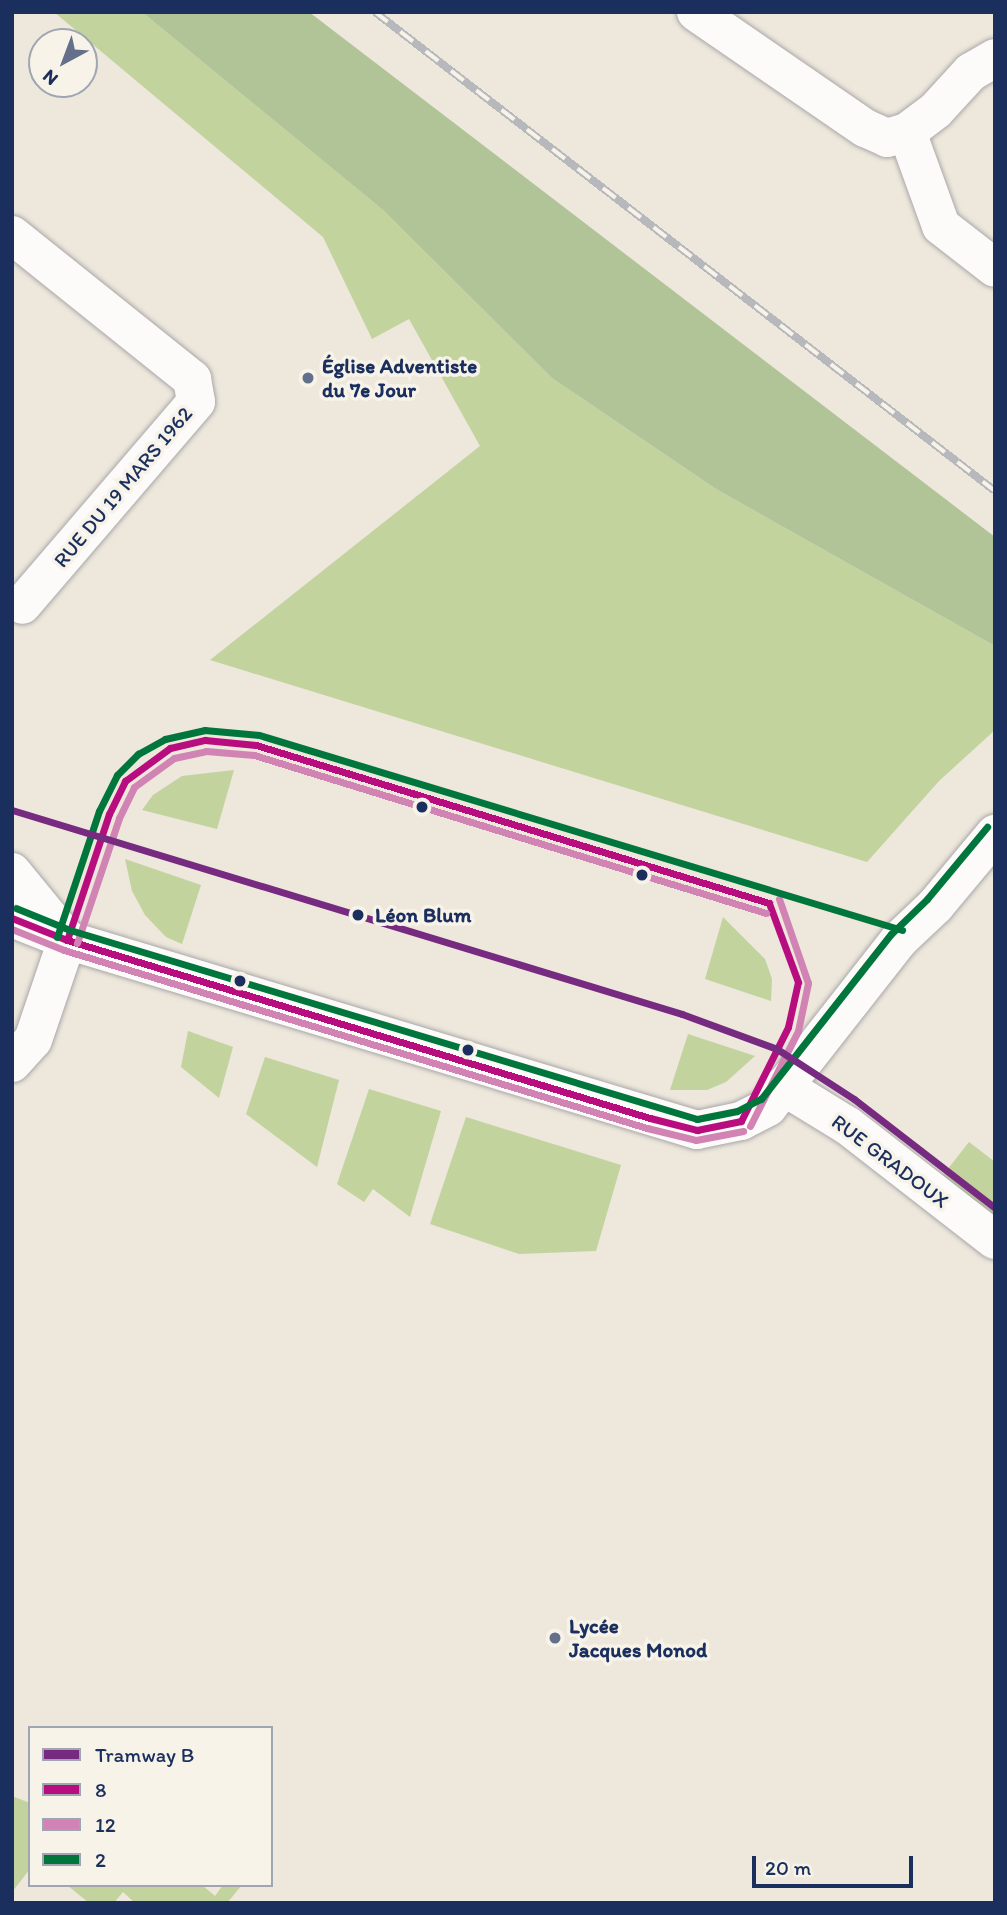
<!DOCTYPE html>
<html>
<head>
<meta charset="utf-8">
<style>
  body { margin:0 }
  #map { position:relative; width:1007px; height:1915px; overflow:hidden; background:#ede7dc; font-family:Itim,sans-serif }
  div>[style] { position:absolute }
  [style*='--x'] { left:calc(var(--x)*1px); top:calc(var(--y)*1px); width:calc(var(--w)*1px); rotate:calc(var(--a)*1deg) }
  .green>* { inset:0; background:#c2d39e }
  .forest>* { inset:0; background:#b0c498 }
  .roads { filter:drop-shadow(0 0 2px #a9a8a8) drop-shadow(0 0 2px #a9a8a8) }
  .street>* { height:38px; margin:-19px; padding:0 19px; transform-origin:19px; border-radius:19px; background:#fcfbfa }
  .rail>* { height:8px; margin-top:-4px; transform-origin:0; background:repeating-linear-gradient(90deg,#f7f3e8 0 16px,#b7b8bc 0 32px); box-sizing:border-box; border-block:2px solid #b7b8bc }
  .bus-1>* { height:7px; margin:-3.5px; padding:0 3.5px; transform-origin:3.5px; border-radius:3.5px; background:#b80d7f }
  .bus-2>* { height:7px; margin:-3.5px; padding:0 3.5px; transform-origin:3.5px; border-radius:3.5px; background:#d184b4 }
  .bus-3>* { height:7px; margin:-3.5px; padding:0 3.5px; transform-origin:3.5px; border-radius:3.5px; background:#00763c }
  .tram-1>* { height:7px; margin:-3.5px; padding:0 3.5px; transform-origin:3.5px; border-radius:3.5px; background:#762a80 }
  .dots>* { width:19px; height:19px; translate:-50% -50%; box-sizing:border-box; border:4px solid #f7f3e8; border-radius:50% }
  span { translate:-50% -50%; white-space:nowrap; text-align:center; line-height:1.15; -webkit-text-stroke:7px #f7f3e8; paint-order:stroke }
  .poi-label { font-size:21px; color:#1b2f5e; font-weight:700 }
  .left { translate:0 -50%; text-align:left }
  .street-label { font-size:21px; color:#1b2f5e }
  .stop-label { font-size:21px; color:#1b2f5e; font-weight:700 }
  .frame { position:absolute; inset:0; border:14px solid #1b2f5e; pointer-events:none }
  .legend { position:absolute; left:28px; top:1726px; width:245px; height:161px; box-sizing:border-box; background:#f7f3e8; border:2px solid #9fa5b1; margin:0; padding:9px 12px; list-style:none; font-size:21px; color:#1b2f5e }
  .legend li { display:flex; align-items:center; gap:14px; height:35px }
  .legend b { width:35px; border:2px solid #9fa5b1 }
  .north { position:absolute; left:28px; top:28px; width:70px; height:70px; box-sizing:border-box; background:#f7f3e8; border:2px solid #9fa5b1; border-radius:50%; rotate:221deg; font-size:19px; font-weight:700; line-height:28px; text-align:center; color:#1b2f5e }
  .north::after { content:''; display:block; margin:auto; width:24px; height:32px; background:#646f8a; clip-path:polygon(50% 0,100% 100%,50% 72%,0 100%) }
  .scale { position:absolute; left:752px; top:1856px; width:161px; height:32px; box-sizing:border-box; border:4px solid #1b2f5e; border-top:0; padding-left:9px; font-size:21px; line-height:24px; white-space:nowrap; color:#1b2f5e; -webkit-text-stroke:5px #f7f3e8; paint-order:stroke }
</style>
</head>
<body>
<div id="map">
  <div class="green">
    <i style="clip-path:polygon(54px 12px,142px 12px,383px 210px,552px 378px,716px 489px,995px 646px,995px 730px,939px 781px,867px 862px,210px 660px,480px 446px,409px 319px,372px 339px,323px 237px)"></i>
    <i style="clip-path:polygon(234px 770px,217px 829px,142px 810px,153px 795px,182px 776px)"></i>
    <i style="clip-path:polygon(125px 859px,201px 885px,182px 944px,166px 937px,145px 915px,132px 891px)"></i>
    <i style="clip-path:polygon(723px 917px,765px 959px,772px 979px,771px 1001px,705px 979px)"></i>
    <i style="clip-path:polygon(188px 1031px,233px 1047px,219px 1098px,181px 1067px)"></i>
    <i style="clip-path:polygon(688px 1034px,755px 1056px,726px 1082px,707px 1090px,670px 1090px)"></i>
    <i style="clip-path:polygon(265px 1057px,339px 1080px,317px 1167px,246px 1114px)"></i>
    <i style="clip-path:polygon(369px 1089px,441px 1111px,410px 1217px,373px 1189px,364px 1202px,337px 1184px)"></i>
    <i style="clip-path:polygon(466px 1117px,621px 1165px,596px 1251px,519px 1254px,430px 1224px)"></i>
    <i style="clip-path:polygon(969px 1142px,995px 1162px,995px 1222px,940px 1179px)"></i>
    <i style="clip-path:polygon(12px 1796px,30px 1803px,30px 1869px,12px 1892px)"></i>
    <i style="clip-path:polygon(67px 1885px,202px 1885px,215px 1896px,223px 1885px,242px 1885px,227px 1903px,135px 1903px,123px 1892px,114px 1903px,89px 1903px)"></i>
  </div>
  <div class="forest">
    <i style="clip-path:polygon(142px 12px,309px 12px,995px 537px,995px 646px,716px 489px,552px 378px,383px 210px)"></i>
  </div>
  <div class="roads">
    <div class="street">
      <i style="--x:696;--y:12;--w:205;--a:34.5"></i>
      <i style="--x:865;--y:128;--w:24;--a:24"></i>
      <i style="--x:887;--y:138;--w:21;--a:-17"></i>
      <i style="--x:907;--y:132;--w:36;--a:-37"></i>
      <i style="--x:936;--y:110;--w:52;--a:-47.4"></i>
      <i style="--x:971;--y:72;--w:28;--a:-30"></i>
      <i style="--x:907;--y:132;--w:100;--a:70.1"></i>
      <i style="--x:941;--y:226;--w:68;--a:37.9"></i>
      <i style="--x:12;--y:235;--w:231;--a:38.7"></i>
      <i style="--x:192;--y:379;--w:23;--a:80"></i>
      <i style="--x:196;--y:402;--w:267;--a:130.6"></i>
      <i style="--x:12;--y:872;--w:85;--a:50.7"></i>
      <i style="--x:12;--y:918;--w:59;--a:21.8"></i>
      <i style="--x:67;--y:940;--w:658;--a:16.78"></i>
      <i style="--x:697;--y:1130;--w:45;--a:-11.6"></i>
      <i style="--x:741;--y:1121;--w:30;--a:-27"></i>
      <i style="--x:768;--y:1107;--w:212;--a:-51.9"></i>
      <i style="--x:899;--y:940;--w:50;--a:-43.4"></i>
      <i style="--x:935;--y:906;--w:94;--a:-50.2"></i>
      <i style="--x:12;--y:1063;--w:31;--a:-48"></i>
      <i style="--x:33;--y:1040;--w:106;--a:-71.2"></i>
      <i style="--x:783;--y:1086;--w:76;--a:31.6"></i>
      <i style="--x:848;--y:1126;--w:186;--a:37.8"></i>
    </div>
  </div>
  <div class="rail">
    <i style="--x:375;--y:12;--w:783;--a:37.69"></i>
  </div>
  <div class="bus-1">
    <i style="--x:12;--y:918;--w:59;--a:21.8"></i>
    <i style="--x:67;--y:940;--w:610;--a:16.98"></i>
    <i style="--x:650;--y:1118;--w:49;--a:14.3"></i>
    <i style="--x:697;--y:1130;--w:45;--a:-11.6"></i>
    <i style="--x:67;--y:940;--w:133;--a:-71.6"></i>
    <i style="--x:109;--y:814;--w:37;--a:-64"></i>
    <i style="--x:125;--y:781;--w:56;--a:-36.3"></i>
    <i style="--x:170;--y:748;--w:36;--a:-13"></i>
    <i style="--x:205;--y:740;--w:51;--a:5.6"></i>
    <i style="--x:256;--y:745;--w:537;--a:17.12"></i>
    <i style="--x:741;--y:1121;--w:105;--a:-63.4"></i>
    <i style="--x:788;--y:1027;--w:46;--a:-77.5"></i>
    <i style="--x:798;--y:982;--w:84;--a:-110.2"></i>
  </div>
  <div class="bus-2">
    <i style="--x:12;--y:929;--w:56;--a:22"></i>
    <i style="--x:64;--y:950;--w:610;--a:16.98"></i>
    <i style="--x:647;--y:1128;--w:50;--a:13.8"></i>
    <i style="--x:696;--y:1140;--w:48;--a:-10.8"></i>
    <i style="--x:77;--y:943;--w:132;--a:-71.4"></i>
    <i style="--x:119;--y:818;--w:34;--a:-64"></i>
    <i style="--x:134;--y:787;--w:49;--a:-35.9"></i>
    <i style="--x:174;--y:758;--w:33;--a:-12"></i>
    <i style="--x:206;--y:751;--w:48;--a:4.8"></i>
    <i style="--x:254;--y:755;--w:536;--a:17.15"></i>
    <i style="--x:750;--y:1126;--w:106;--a:-63.2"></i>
    <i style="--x:798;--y:1031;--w:49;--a:-78.2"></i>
    <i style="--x:808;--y:983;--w:89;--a:-109"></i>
  </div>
  <div class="bus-3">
    <i style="--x:16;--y:908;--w:58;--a:22.2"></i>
    <i style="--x:70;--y:930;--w:655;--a:16.77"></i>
    <i style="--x:697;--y:1119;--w:41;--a:-11.3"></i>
    <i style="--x:737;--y:1111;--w:27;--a:-27"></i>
    <i style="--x:761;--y:1099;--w:210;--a:-51.8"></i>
    <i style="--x:891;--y:934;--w:50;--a:-44.2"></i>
    <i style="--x:927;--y:899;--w:94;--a:-50.2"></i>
    <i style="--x:57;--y:937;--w:133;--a:-71.6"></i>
    <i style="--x:99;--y:811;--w:40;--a:-63.4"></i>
    <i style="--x:117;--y:775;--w:30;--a:-45"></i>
    <i style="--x:138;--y:754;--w:31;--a:-29"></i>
    <i style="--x:165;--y:739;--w:41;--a:-12.7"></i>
    <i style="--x:205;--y:730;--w:54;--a:5.3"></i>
    <i style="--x:259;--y:735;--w:672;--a:16.87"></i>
  </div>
  <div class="tram-1">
    <i style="--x:12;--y:810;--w:700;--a:16.93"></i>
    <i style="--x:682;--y:1014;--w:101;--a:20.2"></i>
    <i style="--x:777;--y:1049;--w:92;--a:33"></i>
    <i style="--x:854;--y:1099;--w:178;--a:37.7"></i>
  </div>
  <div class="dots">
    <i style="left:308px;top:378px;background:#646f8a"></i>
    <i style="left:422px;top:807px;background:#1b2f5e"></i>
    <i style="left:642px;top:875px;background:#1b2f5e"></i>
    <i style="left:358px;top:915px;background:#1b2f5e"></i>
    <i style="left:240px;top:981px;background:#1b2f5e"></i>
    <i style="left:468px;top:1050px;background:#1b2f5e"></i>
    <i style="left:555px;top:1638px;background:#646f8a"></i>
  </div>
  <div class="poi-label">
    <span class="left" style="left:322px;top:378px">Église Adventiste<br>du 7e Jour</span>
    <span class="left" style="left:569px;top:1638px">Lycée<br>Jacques Monod</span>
  </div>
  <div class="street-label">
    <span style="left:123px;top:487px;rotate:-50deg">RUE DU 19 MARS 1962</span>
    <span style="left:890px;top:1161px;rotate:37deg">RUE GRADOUX</span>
  </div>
  <div class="stop-label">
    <span class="left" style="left:375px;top:915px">Léon Blum</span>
  </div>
  <div class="frame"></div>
  <ul class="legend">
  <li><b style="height:9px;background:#762a80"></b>Tramway B</li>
  <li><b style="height:9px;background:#b80d7f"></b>8</li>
  <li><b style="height:9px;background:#d184b4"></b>12</li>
  <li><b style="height:9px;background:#00763c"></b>2</li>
  </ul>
  <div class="north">N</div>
  <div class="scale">20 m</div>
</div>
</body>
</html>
